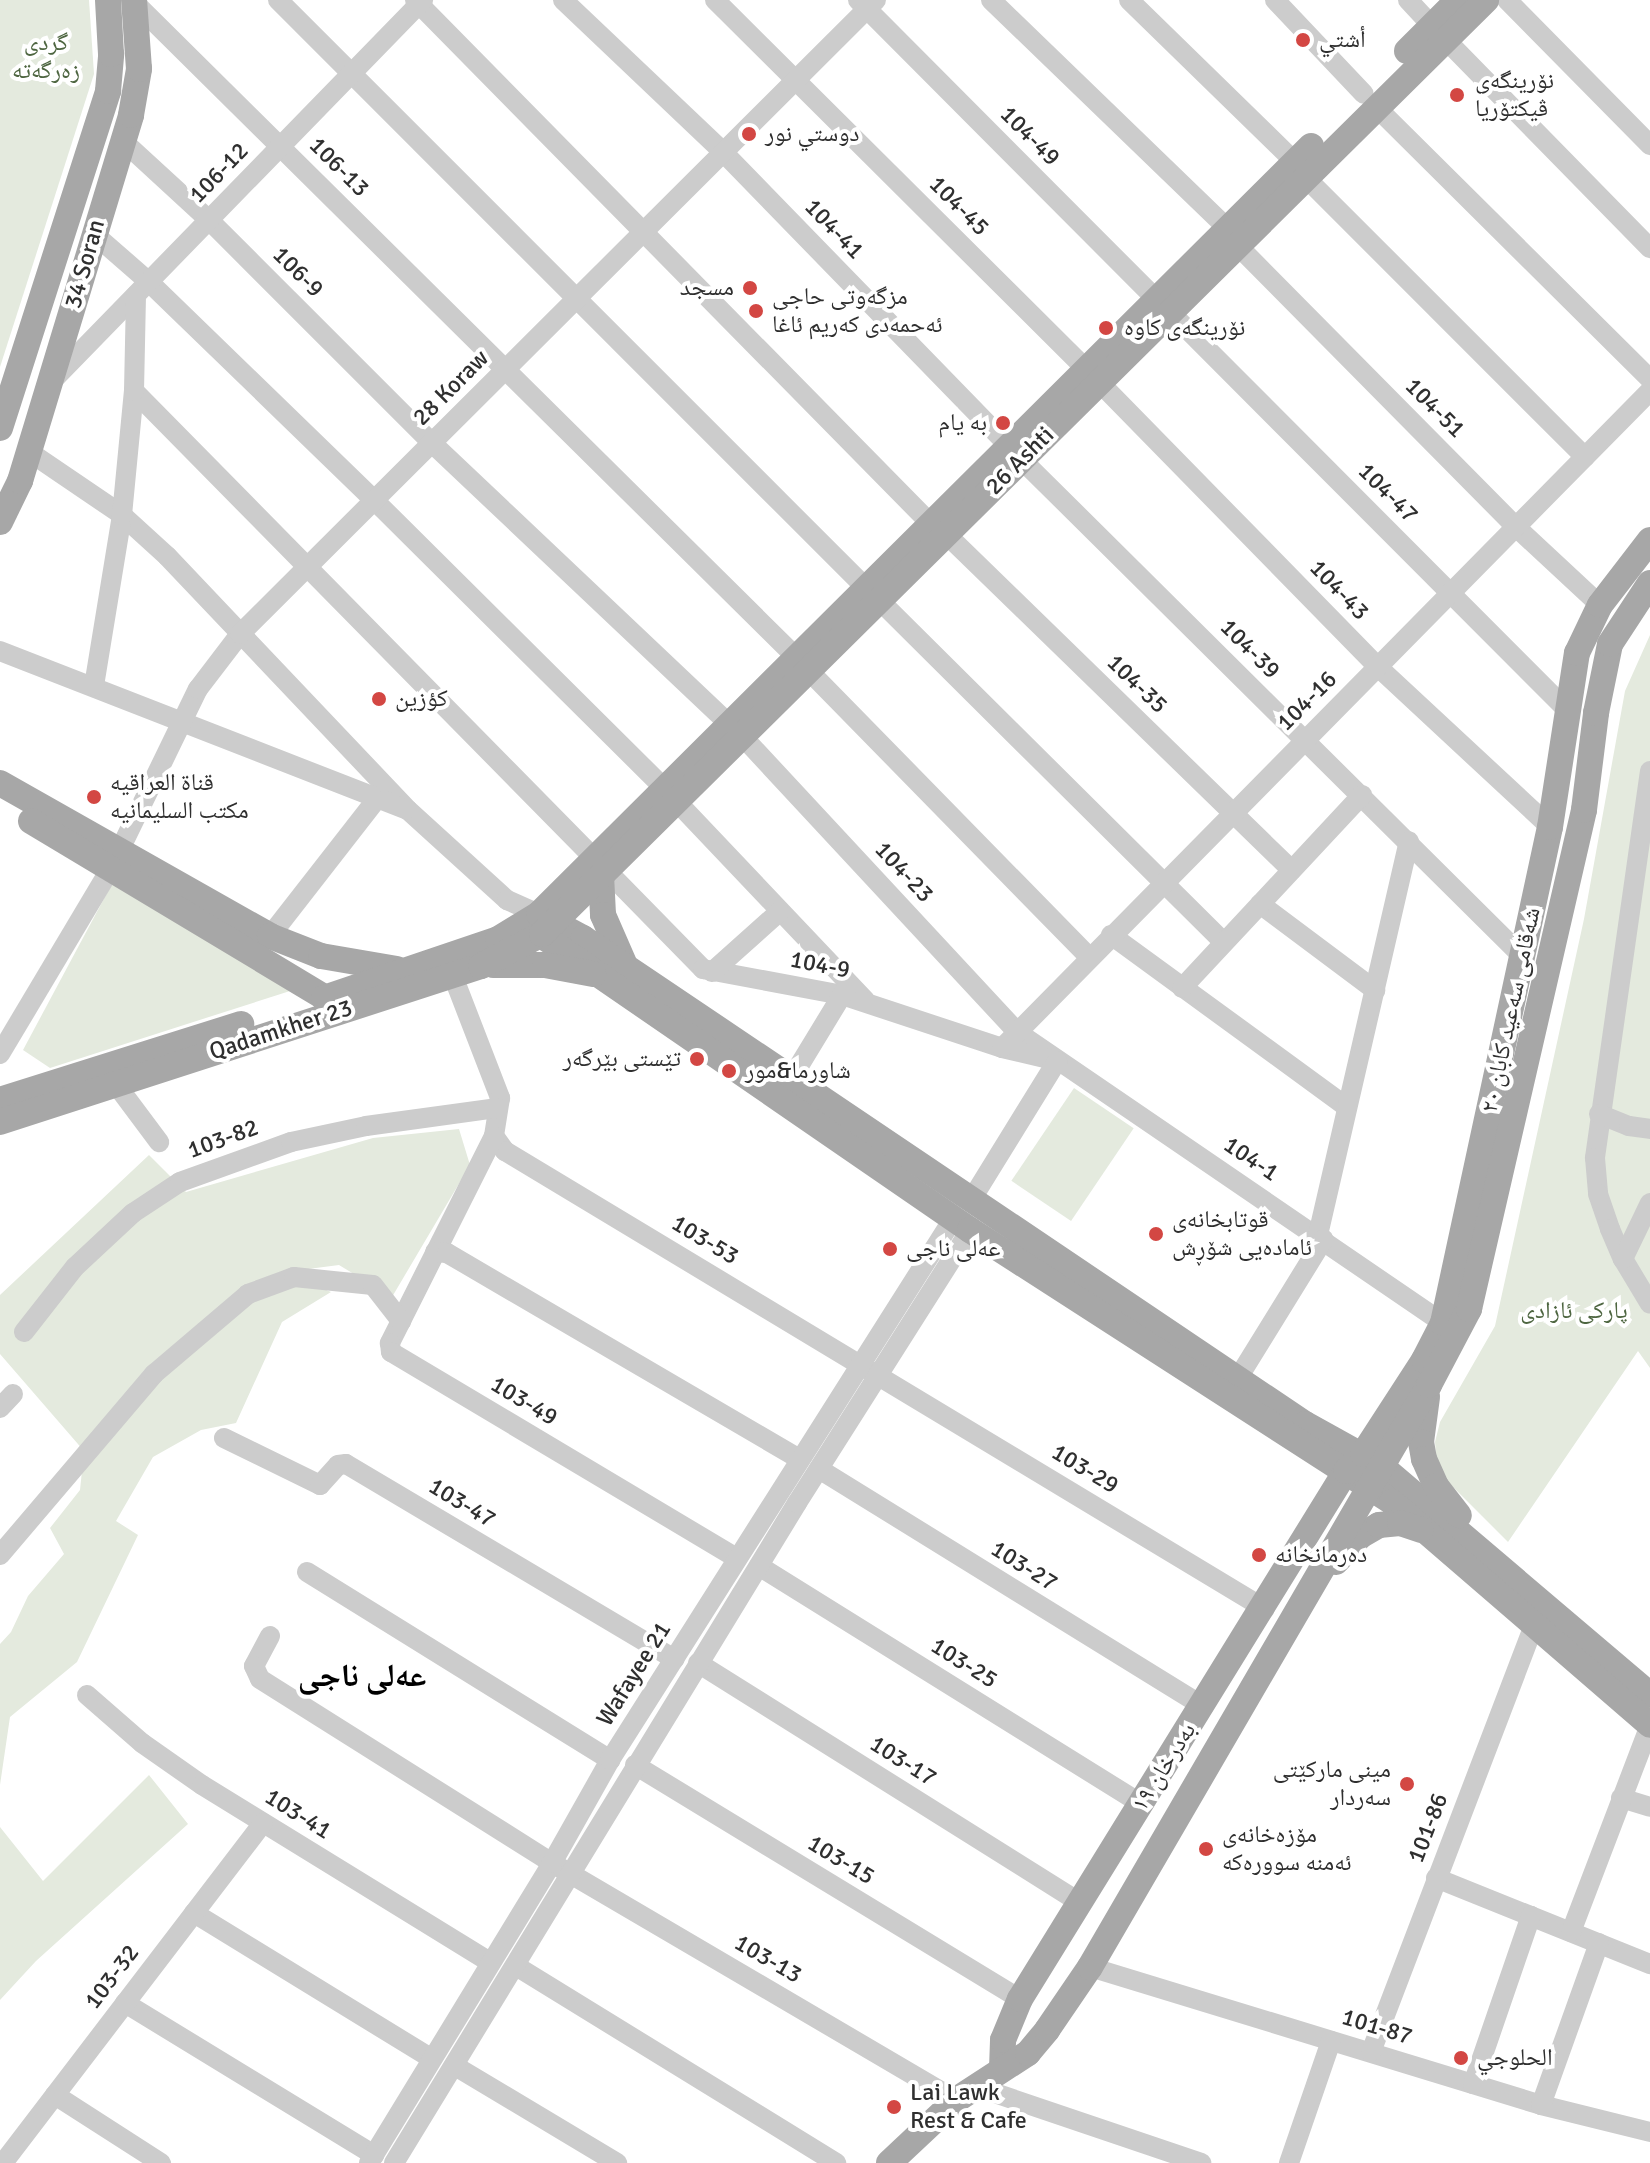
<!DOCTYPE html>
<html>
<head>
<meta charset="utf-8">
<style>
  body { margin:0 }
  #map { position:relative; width:1650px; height:2163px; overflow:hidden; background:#fff; font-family:Signika,"Noto Naskh Arabic",sans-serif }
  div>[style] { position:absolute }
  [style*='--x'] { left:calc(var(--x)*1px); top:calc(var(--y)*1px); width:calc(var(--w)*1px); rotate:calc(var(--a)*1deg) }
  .green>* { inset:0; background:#e4eade; transform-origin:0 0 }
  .minor>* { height:20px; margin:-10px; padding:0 10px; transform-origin:10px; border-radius:10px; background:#ccc }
  .major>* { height:26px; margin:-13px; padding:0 13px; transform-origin:13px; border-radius:13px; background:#a7a7a7 }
  .dots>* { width:22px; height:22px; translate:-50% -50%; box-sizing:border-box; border:4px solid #fff; border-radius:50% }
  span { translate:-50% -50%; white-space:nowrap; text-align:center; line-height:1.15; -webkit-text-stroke:8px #fff; paint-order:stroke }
  .poi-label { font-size:24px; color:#2f2f2f }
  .left { translate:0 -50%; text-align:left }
  .right { translate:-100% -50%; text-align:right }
  .park-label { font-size:24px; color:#4e6641 }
  .street-label { font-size:24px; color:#2f2f2f }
  .district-label { font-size:32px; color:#000; font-weight:700 }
</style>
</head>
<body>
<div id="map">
  <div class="green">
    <i style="clip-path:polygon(0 0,89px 0,94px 74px,0 367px)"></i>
    <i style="clip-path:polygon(1650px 635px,1650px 1368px,1638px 1351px,1508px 1542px,1449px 1483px,1437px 1464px,1435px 1442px,1440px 1422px,1495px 1326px,1584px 919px,1625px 691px)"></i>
    <i style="clip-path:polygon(114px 880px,290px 991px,50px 1068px,23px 1050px)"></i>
    <i style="left:1074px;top:1088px;width:72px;height:112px;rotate:34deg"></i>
    <i style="clip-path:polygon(459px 1129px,470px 1165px,392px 1297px,339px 1265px,285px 1272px,331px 1292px,282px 1322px,236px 1423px,201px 1430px,153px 1457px,116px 1521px,138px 1535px,77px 1662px,10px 1717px,0 1785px,0 1644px,11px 1632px,28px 1596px,64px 1554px,50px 1528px,80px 1490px,84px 1451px,0 1354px,0 1295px,149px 1155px,186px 1192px,373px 1138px)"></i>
    <i style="clip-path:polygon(149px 1775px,188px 1824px,36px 1961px,0 2000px,0 1827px,43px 1881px)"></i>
  </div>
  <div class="minor">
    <i style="--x:278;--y:0;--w:830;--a:45"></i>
    <i style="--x:415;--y:0;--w:734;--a:45.44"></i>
    <i style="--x:563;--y:0;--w:221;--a:43.5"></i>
    <i style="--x:723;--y:152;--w:429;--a:45.8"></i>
    <i style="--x:1022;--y:460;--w:706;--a:44.77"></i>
    <i style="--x:715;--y:0;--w:523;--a:44.85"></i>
    <i style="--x:858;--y:0;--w:422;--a:45.1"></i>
    <i style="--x:991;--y:0;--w:328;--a:44"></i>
    <i style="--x:1129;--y:0;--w:232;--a:44.3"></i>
    <i style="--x:1275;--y:0;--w:129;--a:46.6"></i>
    <i style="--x:1408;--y:0;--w:35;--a:47"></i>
    <i style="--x:1507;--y:0;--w:204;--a:45.4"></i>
    <i style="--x:134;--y:2;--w:930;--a:44.7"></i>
    <i style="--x:1445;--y:39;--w:293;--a:45.6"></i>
    <i style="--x:1376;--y:107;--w:386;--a:44.8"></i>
    <i style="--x:123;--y:141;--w:117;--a:42.6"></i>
    <i style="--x:209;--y:220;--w:317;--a:45"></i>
    <i style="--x:433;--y:444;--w:406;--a:43.4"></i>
    <i style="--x:1305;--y:177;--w:396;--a:45"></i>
    <i style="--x:94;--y:234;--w:73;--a:41.1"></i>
    <i style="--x:149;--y:282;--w:315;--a:44.1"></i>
    <i style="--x:375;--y:501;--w:406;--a:44.8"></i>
    <i style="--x:1237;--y:245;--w:397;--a:45.3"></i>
    <i style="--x:1516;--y:527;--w:115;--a:42.9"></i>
    <i style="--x:1170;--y:312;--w:564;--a:45.07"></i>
    <i style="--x:52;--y:381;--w:532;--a:-45.76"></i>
    <i style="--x:1099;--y:382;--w:397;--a:45.6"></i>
    <i style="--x:1377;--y:666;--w:236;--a:42.9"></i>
    <i style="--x:134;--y:391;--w:654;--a:45.43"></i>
    <i style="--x:28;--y:451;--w:114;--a:34.2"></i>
    <i style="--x:122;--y:515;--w:61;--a:42.3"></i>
    <i style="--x:167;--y:556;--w:350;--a:46.5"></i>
    <i style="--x:408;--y:810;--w:134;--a:42.3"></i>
    <i style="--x:507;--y:900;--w:35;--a:24"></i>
    <i style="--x:946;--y:534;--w:482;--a:44.2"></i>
    <i style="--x:879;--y:600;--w:486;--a:44.8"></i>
    <i style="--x:0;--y:651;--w:436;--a:21.3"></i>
    <i style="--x:809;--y:671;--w:400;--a:45.6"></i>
    <i style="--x:94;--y:686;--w:173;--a:-80.7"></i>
    <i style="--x:122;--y:515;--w:125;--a:-84.5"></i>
    <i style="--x:134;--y:391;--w:96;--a:-88.8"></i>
    <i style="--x:743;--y:737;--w:403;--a:47.1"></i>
    <i style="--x:1017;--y:1032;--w:516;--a:34.34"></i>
    <i style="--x:1650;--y:771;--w:391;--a:98.1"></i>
    <i style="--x:1595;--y:1158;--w:36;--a:85"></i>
    <i style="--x:1598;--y:1194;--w:37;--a:71"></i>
    <i style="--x:1610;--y:1229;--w:33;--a:67"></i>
    <i style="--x:1623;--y:1259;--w:52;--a:59"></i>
    <i style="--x:678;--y:803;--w:272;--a:46.5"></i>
    <i style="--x:606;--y:870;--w:139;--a:45.6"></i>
    <i style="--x:703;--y:969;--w:141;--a:10.6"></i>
    <i style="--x:842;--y:995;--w:169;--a:18.3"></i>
    <i style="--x:1002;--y:1048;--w:57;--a:13.3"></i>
    <i style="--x:1057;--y:1061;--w:163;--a:121.7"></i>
    <i style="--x:1260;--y:904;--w:144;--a:36.8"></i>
    <i style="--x:1111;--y:935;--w:292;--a:36.1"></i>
    <i style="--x:270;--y:936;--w:172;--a:-52.1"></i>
    <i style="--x:712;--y:972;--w:90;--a:-41.8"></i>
    <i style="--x:453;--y:976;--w:131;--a:68.9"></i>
    <i style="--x:500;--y:1098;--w:38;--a:99"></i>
    <i style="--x:494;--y:1136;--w:19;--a:54"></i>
    <i style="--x:505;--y:1151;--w:887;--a:31.07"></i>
    <i style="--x:1182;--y:988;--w:264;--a:-47"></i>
    <i style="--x:1002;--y:1048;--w:923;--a:-45.4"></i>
    <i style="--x:0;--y:1054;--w:217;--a:-59.2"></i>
    <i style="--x:111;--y:868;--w:199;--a:-64.1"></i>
    <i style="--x:198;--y:689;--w:69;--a:-52.6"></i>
    <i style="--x:240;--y:634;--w:898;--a:-44.91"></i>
    <i style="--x:791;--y:1079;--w:108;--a:-58.7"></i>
    <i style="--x:115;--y:1083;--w:74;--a:53.3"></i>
    <i style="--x:1599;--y:1114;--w:32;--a:22"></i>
    <i style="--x:1629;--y:1126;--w:21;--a:8"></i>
    <i style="--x:494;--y:1136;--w:232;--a:116.7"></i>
    <i style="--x:390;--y:1343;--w:9;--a:84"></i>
    <i style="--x:391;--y:1352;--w:402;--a:30.8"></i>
    <i style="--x:1318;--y:1235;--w:404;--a:-77"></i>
    <i style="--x:435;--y:1252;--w:12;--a:5"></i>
    <i style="--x:447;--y:1253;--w:408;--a:30.3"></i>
    <i style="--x:1623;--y:1259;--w:62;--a:-64.3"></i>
    <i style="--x:24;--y:1332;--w:83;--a:-51.9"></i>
    <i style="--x:75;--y:1267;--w:79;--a:-43"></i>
    <i style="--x:133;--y:1213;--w:56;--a:-33.4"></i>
    <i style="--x:180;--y:1182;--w:118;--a:-19.8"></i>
    <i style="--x:291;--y:1142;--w:77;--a:-12"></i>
    <i style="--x:366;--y:1126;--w:133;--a:-7.8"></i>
    <i style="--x:1238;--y:1378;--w:163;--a:-58.3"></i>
    <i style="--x:0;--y:1408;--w:19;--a:-47"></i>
    <i style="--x:224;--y:1438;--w:107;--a:26.1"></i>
    <i style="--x:320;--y:1485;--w:27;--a:-48"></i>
    <i style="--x:338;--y:1465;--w:8;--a:-7"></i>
    <i style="--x:346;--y:1464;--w:382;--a:30.7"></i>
    <i style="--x:819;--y:1469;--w:450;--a:31.7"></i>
    <i style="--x:0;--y:1555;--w:238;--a:-49.6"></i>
    <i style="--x:154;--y:1374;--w:123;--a:-40.4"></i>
    <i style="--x:248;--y:1294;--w:49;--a:-20.3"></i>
    <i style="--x:294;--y:1277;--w:79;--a:5.8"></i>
    <i style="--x:373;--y:1285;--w:46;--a:52.1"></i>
    <i style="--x:759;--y:1566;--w:450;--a:31.9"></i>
    <i style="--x:307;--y:1572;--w:357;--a:31.8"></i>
    <i style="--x:270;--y:1636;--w:34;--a:118"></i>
    <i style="--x:254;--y:1666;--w:14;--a:65"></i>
    <i style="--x:260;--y:1679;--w:345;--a:32.2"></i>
    <i style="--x:552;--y:1863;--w:468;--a:30.4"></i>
    <i style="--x:698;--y:1663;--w:451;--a:32.1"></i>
    <i style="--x:87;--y:1695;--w:73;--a:41.1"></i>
    <i style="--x:142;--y:1743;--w:73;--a:35"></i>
    <i style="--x:202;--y:1785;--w:339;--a:31.6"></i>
    <i style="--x:635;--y:1765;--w:451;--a:31.3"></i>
    <i style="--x:1621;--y:1798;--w:30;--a:17"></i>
    <i style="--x:1436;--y:1878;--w:231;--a:21.9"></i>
    <i style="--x:194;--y:1913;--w:279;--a:31.5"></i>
    <i style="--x:1571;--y:1932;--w:222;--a:-69.1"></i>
    <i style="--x:516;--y:1966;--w:376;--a:31.6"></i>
    <i style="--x:1090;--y:1967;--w:472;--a:17"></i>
    <i style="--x:1541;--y:2105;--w:112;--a:13.9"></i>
    <i style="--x:125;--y:2003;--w:292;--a:31.4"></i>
    <i style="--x:1371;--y:2052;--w:460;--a:-69.1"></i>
    <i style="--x:455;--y:2066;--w:189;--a:30.9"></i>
    <i style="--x:1473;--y:2084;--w:178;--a:-71"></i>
    <i style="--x:974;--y:2086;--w:240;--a:18.7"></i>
    <i style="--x:55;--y:2095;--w:126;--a:32.7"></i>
    <i style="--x:1541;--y:2105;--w:172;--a:-70.3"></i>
    <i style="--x:3;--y:2163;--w:428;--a:-52.6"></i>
    <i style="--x:369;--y:2163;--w:351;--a:-58.6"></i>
    <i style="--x:552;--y:1863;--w:118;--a:-60.6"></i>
    <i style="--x:610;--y:1760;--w:641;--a:-57.62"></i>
    <i style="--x:394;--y:2163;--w:773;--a:-58.59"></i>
    <i style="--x:797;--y:1503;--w:323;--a:-57.6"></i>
    <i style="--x:1289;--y:2163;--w:129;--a:-71"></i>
  </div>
  <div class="major">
    <i style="--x:1407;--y:51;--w:72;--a:-45"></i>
    <i style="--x:0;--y:428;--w:354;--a:-72.2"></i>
    <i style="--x:108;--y:91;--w:37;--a:-85"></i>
    <i style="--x:111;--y:54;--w:54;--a:-93.2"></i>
    <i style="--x:0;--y:522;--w:46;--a:-64"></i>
    <i style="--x:20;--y:481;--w:382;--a:-73.1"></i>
    <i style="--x:131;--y:115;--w:47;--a:-80.1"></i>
    <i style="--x:139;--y:69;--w:69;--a:-94.1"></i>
    <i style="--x:0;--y:783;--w:310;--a:29.5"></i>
    <i style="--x:270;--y:936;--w:55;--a:21.4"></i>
    <i style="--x:321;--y:956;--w:77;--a:9.7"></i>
    <i style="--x:31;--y:821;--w:356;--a:31"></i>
    <i style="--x:601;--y:875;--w:40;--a:87.1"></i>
    <i style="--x:603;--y:915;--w:52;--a:66.4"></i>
    <i style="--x:542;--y:916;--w:47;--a:28.2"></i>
    <i style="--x:583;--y:938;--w:870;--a:33.95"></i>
    <i style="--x:1305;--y:1424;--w:87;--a:28.9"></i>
    <i style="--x:1381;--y:1466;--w:353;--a:40.4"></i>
    <i style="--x:528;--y:926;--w:536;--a:34.52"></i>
    <i style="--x:970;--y:1230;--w:502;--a:32.8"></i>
    <i style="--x:1392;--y:1502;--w:341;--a:40.8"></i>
    <i style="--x:493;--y:965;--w:52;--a:0"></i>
    <i style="--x:545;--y:965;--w:49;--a:10.6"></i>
    <i style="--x:324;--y:998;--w:184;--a:-18.7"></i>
    <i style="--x:498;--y:939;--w:48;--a:-31.4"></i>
    <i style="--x:539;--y:914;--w:1089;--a:-44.85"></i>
    <i style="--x:0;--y:1100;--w:253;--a:-17.5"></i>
    <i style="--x:0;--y:1122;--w:506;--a:-17.97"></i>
    <i style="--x:481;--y:966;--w:69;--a:-27.7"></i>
    <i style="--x:542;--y:934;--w:1328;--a:-44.69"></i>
    <i style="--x:1427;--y:1397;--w:45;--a:97.6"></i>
    <i style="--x:1421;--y:1442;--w:17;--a:80"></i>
    <i style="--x:1424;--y:1459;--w:30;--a:66"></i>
    <i style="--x:1436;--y:1486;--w:37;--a:52"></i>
    <i style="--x:1336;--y:1562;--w:35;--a:-47"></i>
    <i style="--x:1360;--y:1536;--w:22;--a:-30"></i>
    <i style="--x:1379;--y:1525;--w:21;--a:-5"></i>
    <i style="--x:1400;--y:1523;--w:22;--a:18"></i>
    <i style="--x:1002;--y:2069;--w:29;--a:-88"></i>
    <i style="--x:1003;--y:2040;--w:44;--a:-67.5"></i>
    <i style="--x:1020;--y:1999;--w:621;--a:-58.31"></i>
    <i style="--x:1346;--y:1471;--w:24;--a:-45"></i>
    <i style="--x:1363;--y:1454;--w:112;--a:-57"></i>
    <i style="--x:1424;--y:1360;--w:42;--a:-62.8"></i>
    <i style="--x:1443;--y:1323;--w:507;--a:-77.83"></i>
    <i style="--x:1550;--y:827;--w:176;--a:-81.2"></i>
    <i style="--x:1577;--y:653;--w:53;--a:-64.4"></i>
    <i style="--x:1600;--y:605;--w:82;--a:-52.4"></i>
    <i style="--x:889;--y:2163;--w:92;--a:-43.2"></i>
    <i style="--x:956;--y:2100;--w:86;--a:-33.1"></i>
    <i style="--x:1028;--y:2053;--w:30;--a:-50"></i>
    <i style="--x:1047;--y:2030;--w:76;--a:-55.7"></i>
    <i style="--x:1090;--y:1967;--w:674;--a:-59.78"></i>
    <i style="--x:1429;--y:1385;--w:86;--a:-62.2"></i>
    <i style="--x:1469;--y:1309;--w:512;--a:-77.02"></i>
    <i style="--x:1584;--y:810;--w:98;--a:-82.9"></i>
    <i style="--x:1596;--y:713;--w:70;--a:-78.5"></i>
    <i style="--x:1610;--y:644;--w:73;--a:-56.7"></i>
  </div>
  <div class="dots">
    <i style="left:1303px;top:40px;background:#d34743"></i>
    <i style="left:1457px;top:95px;background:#d34743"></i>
    <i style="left:749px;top:134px;background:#d34743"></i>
    <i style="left:750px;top:288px;background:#d34743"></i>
    <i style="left:756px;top:311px;background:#d34743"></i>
    <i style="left:1106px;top:328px;background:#d34743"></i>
    <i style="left:1003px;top:423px;background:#d34743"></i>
    <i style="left:379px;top:699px;background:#d34743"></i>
    <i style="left:94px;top:797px;background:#d34743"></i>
    <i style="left:697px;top:1059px;background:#d34743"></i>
    <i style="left:729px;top:1071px;background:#d34743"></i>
    <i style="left:1156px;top:1234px;background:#d34743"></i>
    <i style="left:890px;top:1249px;background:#d34743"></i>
    <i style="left:1259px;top:1555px;background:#d34743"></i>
    <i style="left:1407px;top:1784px;background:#d34743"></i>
    <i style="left:1206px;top:1849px;background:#d34743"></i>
    <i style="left:1461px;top:2058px;background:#d34743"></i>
    <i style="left:894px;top:2107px;background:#d34743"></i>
  </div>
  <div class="poi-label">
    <span class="left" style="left:1319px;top:40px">أشتي</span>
    <span class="left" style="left:1475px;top:95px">نۆرینگەی<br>ڤیکتۆریا</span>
    <span class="left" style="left:765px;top:134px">دوستي نور</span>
    <span class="right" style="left:734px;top:288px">مسجد</span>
    <span class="left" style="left:772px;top:311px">مزگەوتی حاجی<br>ئەحمەدی کەریم ئاغا</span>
    <span class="left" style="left:1124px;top:328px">نۆرینگەی کاوە</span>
    <span class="right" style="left:987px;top:423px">به يام</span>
    <span class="left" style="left:395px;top:699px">كؤزين</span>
    <span class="left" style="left:110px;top:797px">قناة العراقيه<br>مكتب السليمانيه</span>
    <span class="right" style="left:681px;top:1059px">تێستی بێرگەر</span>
    <span class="left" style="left:745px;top:1071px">شاورما&amp;مور</span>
    <span class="left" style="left:1172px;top:1234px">قوتابخانەی<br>ئامادەیی شۆڕش</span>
    <span class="left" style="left:906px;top:1249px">عەلی ناجی</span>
    <span class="left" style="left:1275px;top:1555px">دەرمانخانە</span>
    <span class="right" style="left:1391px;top:1784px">مینی مارکێتی<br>سەردار</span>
    <span class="left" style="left:1222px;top:1849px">مۆزەخانەی<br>ئەمنە سوورەکە</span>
    <span class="left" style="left:1477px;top:2058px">الحلوجي</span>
    <span class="left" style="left:910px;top:2107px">Lai Lawk<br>Rest &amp; Cafe</span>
  </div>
  <div class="park-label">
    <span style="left:46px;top:57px">گردی<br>زەرگەتە</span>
    <span style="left:1574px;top:1311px">پارکی ئازادی</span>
  </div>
  <div class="street-label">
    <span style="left:1030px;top:136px;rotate:45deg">104-49</span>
    <span style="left:339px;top:167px;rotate:45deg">106-13</span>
    <span style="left:219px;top:173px;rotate:-46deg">106-12</span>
    <span style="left:959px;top:206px;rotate:45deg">104-45</span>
    <span style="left:834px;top:229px;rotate:46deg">104-41</span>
    <span style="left:85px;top:264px;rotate:-74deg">34 Soran</span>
    <span style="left:298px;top:272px;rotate:45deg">106-9</span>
    <span style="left:451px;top:388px;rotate:-45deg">28 Koraw</span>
    <span style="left:1435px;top:408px;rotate:45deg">104-51</span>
    <span style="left:1020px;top:461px;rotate:-45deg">26 Ashti</span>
    <span style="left:1388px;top:493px;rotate:45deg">104-47</span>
    <span style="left:1339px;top:590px;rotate:46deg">104-43</span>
    <span style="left:1250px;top:649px;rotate:45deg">104-39</span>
    <span style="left:1137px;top:684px;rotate:44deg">104-35</span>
    <span style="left:1307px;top:701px;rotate:-45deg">104-16</span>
    <span style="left:904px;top:872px;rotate:47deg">104-23</span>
    <span style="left:820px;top:965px;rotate:11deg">104-9</span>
    <span style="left:1511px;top:1010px;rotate:-78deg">شەقامی سەعید کابان ٢٠</span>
    <span style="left:281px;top:1030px;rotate:-18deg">Qadamkher 23</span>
    <span style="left:223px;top:1139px;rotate:-20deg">103-82</span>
    <span style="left:1251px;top:1159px;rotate:34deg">104-1</span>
    <span style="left:705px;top:1240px;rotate:31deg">103-53</span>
    <span style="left:524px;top:1401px;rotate:31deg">103-49</span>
    <span style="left:1085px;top:1469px;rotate:31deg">103-29</span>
    <span style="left:462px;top:1503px;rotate:31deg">103-47</span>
    <span style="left:1024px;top:1566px;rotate:32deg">103-27</span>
    <span style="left:964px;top:1663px;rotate:32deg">103-25</span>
    <span style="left:634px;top:1674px;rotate:-58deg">Wafayee 21</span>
    <span style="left:903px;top:1761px;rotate:32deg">103-17</span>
    <span style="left:1164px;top:1767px;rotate:-58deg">بەدرخان ١٩</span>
    <span style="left:298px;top:1814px;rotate:32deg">103-41</span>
    <span style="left:1428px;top:1828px;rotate:-69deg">101-86</span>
    <span style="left:841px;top:1860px;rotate:31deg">103-15</span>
    <span style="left:768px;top:1959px;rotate:30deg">103-13</span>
    <span style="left:112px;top:1977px;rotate:-53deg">103-32</span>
    <span style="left:1377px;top:2027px;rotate:17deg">101-87</span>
  </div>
  <div class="district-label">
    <span style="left:362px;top:1676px">عەلی ناجی</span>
  </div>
</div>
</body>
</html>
